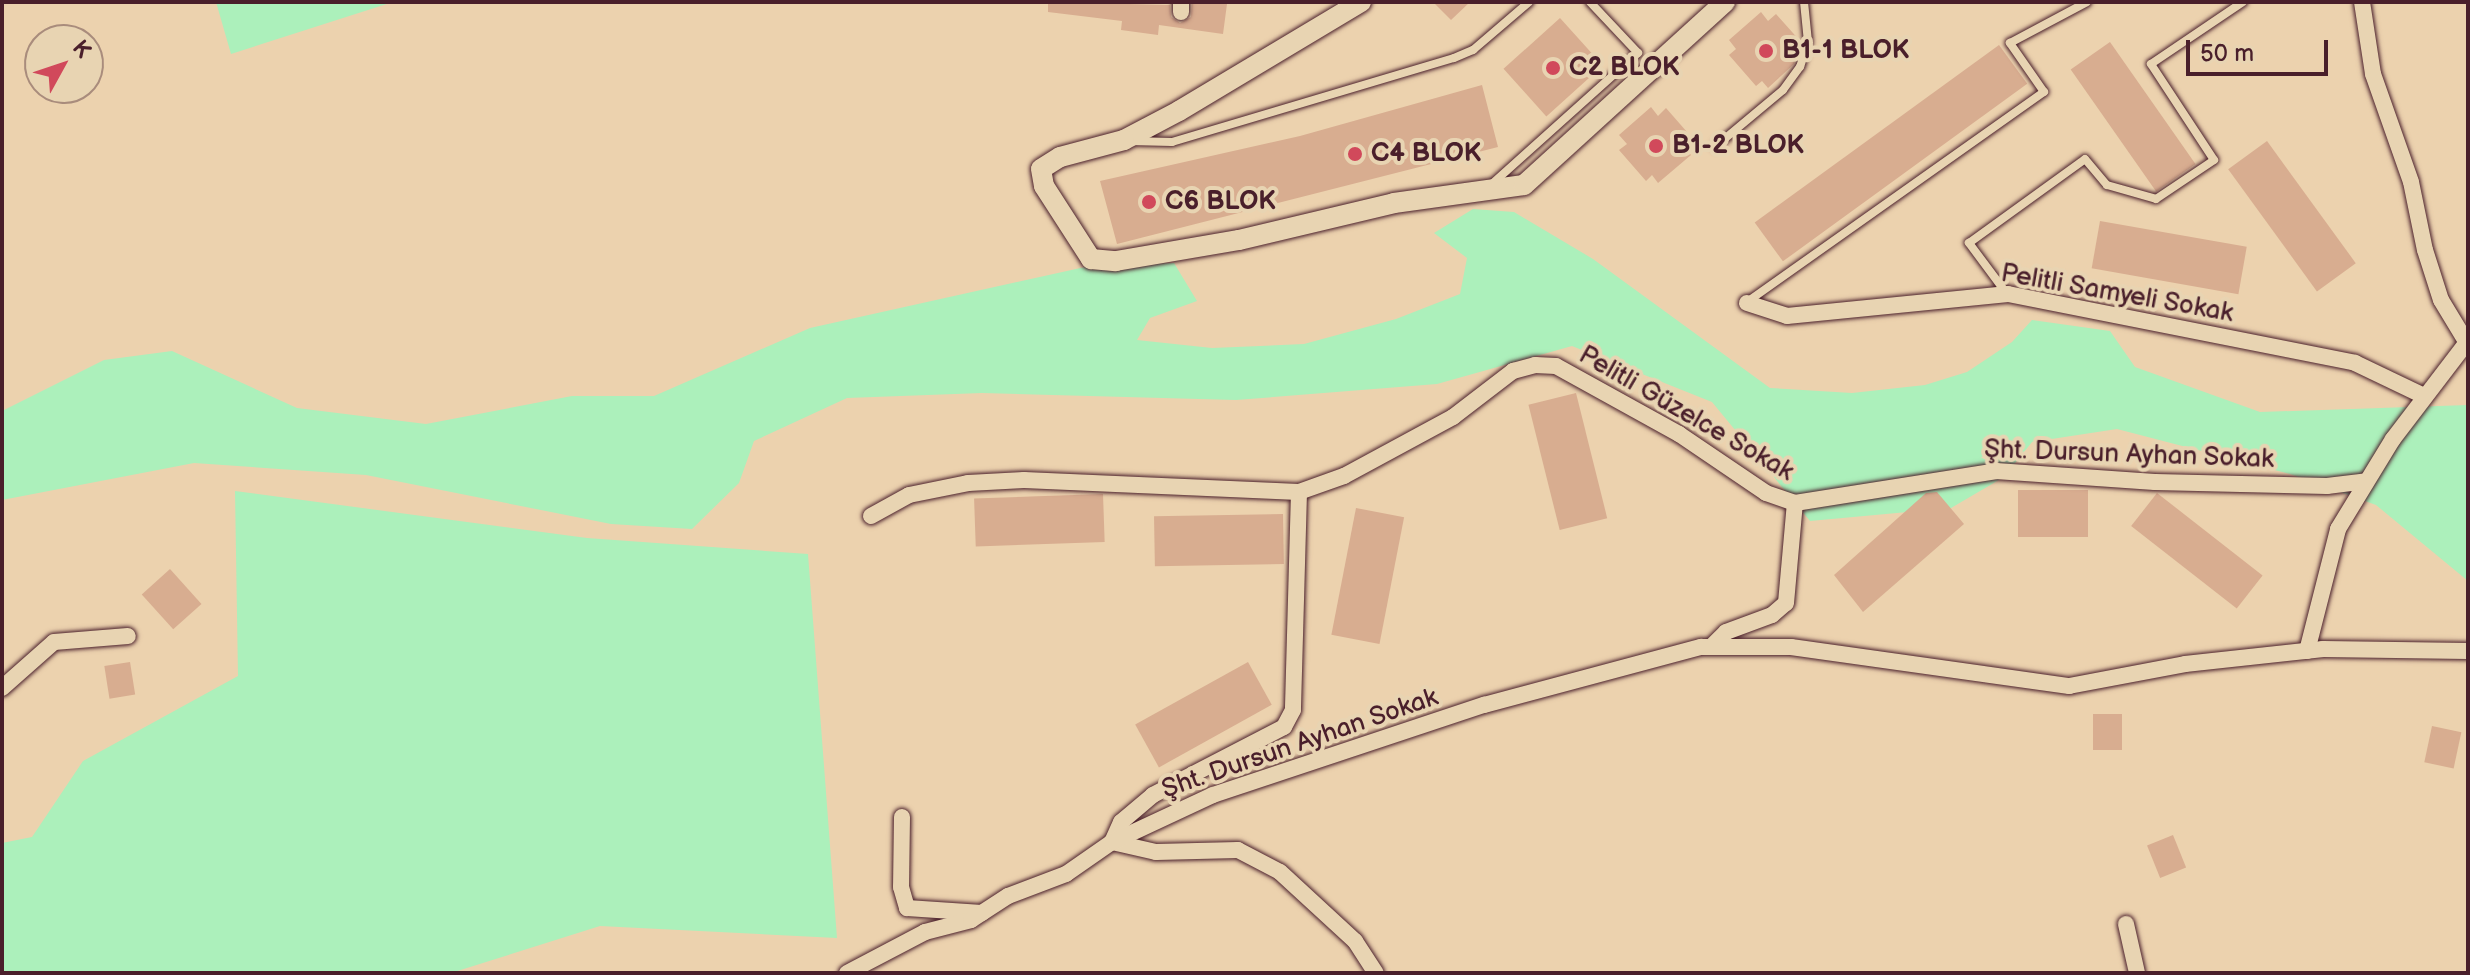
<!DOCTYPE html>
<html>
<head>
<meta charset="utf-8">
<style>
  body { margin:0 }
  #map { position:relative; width:2470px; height:975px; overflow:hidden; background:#ecd2ae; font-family:"Balsamiq Sans",sans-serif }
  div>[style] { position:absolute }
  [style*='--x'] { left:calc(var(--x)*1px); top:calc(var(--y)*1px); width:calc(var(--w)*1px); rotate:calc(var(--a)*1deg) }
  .green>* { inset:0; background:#acf0bb }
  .building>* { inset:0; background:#d8ad90; transform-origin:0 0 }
  .roads { filter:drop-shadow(0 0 2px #4a1f2b) drop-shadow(0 0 2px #4a1f2b) }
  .service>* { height:8px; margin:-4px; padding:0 4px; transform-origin:4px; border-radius:4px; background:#e8d4b2 }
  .minor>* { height:16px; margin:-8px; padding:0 8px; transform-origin:8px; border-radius:8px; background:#e8d4b2 }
  .tertiary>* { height:20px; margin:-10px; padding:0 10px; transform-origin:10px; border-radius:10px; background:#e8d4b2 }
  .dots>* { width:22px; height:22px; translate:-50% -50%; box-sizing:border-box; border:4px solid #e8d4b2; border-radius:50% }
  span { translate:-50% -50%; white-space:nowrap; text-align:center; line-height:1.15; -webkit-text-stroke:8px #e8d4b2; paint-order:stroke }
  .poi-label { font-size:26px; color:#4a1f2b; font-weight:700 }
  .left { translate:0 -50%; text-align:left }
  .street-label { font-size:26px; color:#4a1f2b }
  .frame { position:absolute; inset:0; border:4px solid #4a1f2b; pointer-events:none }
  .north { position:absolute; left:24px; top:24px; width:80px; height:80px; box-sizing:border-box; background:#e8d4b2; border:2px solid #a98c7c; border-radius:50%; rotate:50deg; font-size:22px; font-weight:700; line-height:32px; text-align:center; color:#4a1f2b }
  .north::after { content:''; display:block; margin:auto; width:28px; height:36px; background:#d1495b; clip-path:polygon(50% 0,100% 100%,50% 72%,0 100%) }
  .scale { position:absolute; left:2186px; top:40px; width:142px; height:36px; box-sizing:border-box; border:4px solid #4a1f2b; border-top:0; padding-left:10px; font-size:24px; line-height:28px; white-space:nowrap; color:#4a1f2b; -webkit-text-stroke:6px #e8d4b2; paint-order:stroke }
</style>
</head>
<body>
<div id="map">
  <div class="green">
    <i style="clip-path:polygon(216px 2px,393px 2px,231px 54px)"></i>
    <i style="clip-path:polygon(1473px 209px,1514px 212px,1593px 259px,1770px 388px,1852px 393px,1925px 385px,1967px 372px,2012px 342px,2032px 320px,2110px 331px,2135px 367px,2260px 412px,2468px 405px,2468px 581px,2376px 505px,2290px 474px,2117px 429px,2032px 442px,2004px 477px,1951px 508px,1810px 521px,1712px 402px,1572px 346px,1437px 384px,1236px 400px,982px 393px,847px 398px,754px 441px,739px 483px,692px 529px,611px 524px,366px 475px,194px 463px,2px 500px,2px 411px,104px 360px,172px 351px,297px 408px,426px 424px,572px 396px,654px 396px,810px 328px,1094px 265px,1174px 263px,1197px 301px,1150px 318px,1137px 340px,1212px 348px,1304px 344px,1396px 319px,1460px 294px,1467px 258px,1434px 233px)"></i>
    <i style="clip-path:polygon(235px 491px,587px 538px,808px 554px,837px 938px,600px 926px,451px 973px,2px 973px,2px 843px,32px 837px,83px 761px,238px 676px)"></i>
  </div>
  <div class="building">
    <i style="clip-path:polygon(1048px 2px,1170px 5px,1171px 17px,1180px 23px,1191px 17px,1192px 2px,1227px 4px,1223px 34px,1159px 25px,1158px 35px,1121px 30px,1122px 21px,1048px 12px)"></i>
    <i style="clip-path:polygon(1433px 2px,1470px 2px,1451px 20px)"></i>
    <i style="clip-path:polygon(1761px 12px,1768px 21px,1776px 14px,1801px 42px,1794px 64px,1768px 88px,1762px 81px,1756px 86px,1729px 55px,1736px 49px,1729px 40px)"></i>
    <i style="left:1560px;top:18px;width:64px;height:76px;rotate:48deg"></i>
    <i style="left:2110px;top:42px;width:149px;height:48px;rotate:55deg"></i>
    <i style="left:1999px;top:45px;width:48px;height:302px;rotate:54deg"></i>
    <i style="clip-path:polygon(1482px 85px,1498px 147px,1117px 244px,1100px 181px,1300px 136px)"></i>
    <i style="clip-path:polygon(1651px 107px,1658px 116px,1666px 108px,1694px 140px,1685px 148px,1691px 155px,1658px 183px,1652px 175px,1646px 181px,1619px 150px,1627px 144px,1619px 135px)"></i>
    <i style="left:2267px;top:141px;width:151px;height:48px;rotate:54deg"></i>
    <i style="left:2100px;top:221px;width:149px;height:48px;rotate:10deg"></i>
    <i style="left:1576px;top:393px;width:129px;height:49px;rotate:76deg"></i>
    <i style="left:2088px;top:490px;width:47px;height:70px;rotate:90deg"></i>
    <i style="clip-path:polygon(1937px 492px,1964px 524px,1863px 612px,1834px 575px,1926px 493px)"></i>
    <i style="left:2157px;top:493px;width:134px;height:42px;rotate:38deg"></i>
    <i style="left:1103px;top:494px;width:48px;height:129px;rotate:88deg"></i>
    <i style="left:1356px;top:508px;width:49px;height:129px;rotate:11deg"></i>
    <i style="left:1283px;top:514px;width:50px;height:129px;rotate:89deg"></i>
    <i style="left:170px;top:569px;width:47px;height:38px;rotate:48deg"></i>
    <i style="left:130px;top:662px;width:33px;height:26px;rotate:81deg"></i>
    <i style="left:1248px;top:662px;width:49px;height:129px;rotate:61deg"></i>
    <i style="left:2093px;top:714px;width:29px;height:36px"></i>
    <i style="left:2432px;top:726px;width:30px;height:37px;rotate:12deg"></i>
    <i style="left:2173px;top:835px;width:35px;height:28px;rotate:68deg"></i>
  </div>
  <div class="roads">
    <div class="service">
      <i style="--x:1129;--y:141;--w:43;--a:1.3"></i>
      <i style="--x:1172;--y:142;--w:294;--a:-16.6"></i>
      <i style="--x:1454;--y:58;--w:21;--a:-23"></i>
      <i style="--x:1473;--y:50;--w:74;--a:-40.6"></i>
      <i style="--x:1716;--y:146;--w:87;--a:-39.9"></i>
      <i style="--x:1783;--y:90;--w:29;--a:-54"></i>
      <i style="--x:1800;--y:67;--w:26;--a:-72"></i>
      <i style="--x:1808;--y:42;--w:40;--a:-95.7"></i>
      <i style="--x:1493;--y:183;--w:195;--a:-41.9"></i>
      <i style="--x:1638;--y:53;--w:70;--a:-133.3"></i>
      <i style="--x:2007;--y:294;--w:64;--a:-126.7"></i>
      <i style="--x:1969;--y:243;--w:143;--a:-35.9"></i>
      <i style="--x:2085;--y:159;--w:34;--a:50"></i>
      <i style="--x:2107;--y:185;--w:51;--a:15.9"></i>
      <i style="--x:2156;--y:199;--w:70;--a:-33.9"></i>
      <i style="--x:2214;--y:160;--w:115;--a:-123.3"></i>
      <i style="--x:2151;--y:64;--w:111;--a:-34"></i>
      <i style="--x:1747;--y:302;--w:364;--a:-35.3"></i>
      <i style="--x:2044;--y:92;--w:60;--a:-124.8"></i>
      <i style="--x:2010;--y:43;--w:87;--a:-28"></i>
    </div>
    <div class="minor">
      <i style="--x:2362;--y:2;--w:73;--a:81.3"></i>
      <i style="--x:2373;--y:74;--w:114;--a:70.6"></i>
      <i style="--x:2411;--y:182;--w:69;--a:78.4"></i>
      <i style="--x:2425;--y:250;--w:52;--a:72.3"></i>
      <i style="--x:2441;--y:300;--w:50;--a:58.8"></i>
      <i style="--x:1181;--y:12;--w:10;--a:-90"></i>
      <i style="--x:1747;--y:303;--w:42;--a:18"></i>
      <i style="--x:1787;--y:316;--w:222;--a:-5.7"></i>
      <i style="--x:2008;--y:294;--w:354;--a:11.2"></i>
      <i style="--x:2355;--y:363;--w:76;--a:25.6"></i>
      <i style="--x:1299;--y:492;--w:48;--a:-19.6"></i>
      <i style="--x:1344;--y:476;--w:124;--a:-28.4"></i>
      <i style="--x:1453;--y:417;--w:76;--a:-37.5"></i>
      <i style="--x:1513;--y:371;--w:23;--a:-15"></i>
      <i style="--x:1535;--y:365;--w:21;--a:3"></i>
      <i style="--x:1556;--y:366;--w:141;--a:28.9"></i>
      <i style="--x:1679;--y:434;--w:105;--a:34.1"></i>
      <i style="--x:1766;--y:493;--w:31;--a:19"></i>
      <i style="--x:1795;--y:503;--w:204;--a:-9"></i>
      <i style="--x:1996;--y:471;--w:159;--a:4"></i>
      <i style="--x:2155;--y:482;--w:172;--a:1.3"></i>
      <i style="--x:2327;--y:486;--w:38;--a:-7"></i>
      <i style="--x:871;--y:516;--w:43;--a:-28.9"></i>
      <i style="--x:909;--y:495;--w:60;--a:-11.5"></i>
      <i style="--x:968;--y:483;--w:56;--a:-3.1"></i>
      <i style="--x:1024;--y:480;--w:275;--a:2.5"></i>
      <i style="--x:1299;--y:492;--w:218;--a:91.6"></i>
      <i style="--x:1293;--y:710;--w:19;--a:118"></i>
      <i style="--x:1284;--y:727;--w:148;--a:152.6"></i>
      <i style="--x:1153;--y:795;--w:42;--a:139.8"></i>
      <i style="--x:1121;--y:822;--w:22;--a:114"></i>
      <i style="--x:1112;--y:842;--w:45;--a:12.8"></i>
      <i style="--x:1156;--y:852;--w:82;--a:-1.4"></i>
      <i style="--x:1238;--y:850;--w:47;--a:27.6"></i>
      <i style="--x:1280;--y:872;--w:102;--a:42.6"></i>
      <i style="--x:1355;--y:941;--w:38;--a:57"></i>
      <i style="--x:1711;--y:647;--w:21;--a:-45"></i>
      <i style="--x:1726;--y:632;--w:49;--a:-20.3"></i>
      <i style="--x:1772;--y:615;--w:18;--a:-41"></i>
      <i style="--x:1786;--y:603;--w:100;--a:-84.9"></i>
      <i style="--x:2307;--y:651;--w:126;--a:-75.7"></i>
      <i style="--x:2338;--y:529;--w:105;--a:-58.6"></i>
      <i style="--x:2393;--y:439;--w:123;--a:-52.6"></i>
      <i style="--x:2;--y:688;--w:69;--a:-41.5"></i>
      <i style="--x:54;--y:642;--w:74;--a:-4.6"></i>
      <i style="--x:902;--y:817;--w:70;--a:90.8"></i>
      <i style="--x:901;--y:887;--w:22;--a:74"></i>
      <i style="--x:907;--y:908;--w:75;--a:3.8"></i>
      <i style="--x:2126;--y:924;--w:50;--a:77.3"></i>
      <i style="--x:847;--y:973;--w:88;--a:-27.7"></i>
      <i style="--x:925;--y:932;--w:48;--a:-14.6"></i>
      <i style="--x:971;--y:920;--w:44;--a:-33"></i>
      <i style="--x:1008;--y:896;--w:62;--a:-20.8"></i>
      <i style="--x:1066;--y:874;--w:56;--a:-34.8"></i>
      <i style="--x:1112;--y:842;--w:111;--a:-25"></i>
      <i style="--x:1213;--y:795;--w:286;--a:-18.4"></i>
      <i style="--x:1484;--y:705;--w:225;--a:-15"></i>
      <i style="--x:1701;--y:647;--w:90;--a:0"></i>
      <i style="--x:1791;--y:647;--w:281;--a:8"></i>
      <i style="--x:2069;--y:686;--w:118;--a:-10.7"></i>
      <i style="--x:2185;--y:664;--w:139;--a:-6.2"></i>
      <i style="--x:2323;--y:649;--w:145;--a:0.8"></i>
    </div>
    <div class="tertiary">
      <i style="--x:1361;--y:2;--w:212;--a:149.1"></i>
      <i style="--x:1179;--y:111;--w:62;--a:152.2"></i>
      <i style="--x:1124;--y:140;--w:66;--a:165.1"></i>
      <i style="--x:1060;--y:157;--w:22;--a:148"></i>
      <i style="--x:1041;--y:169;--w:17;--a:80"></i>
      <i style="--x:1044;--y:186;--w:87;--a:57.2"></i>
      <i style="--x:1091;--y:259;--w:25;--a:5"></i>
      <i style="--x:1116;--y:261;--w:125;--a:-9.7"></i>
      <i style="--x:1239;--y:240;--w:159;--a:-13.4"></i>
      <i style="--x:1394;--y:203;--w:131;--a:-7.9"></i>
      <i style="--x:1524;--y:185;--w:272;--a:-42.3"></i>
    </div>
  </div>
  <div class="dots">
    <i style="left:1766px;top:51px;background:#d1495b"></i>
    <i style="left:1553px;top:68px;background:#d1495b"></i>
    <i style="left:1656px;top:146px;background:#d1495b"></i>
    <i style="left:1355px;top:154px;background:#d1495b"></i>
    <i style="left:1149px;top:202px;background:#d1495b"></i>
  </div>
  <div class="poi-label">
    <span class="left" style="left:1782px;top:51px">B1-1 BLOK</span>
    <span class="left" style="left:1569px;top:68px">C2 BLOK</span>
    <span class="left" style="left:1672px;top:146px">B1-2 BLOK</span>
    <span class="left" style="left:1371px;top:154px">C4 BLOK</span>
    <span class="left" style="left:1165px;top:202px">C6 BLOK</span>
  </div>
  <div class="street-label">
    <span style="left:2117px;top:294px;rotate:10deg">Pelitli Samyeli Sokak</span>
    <span style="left:1686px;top:414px;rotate:30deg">Pelitli Güzelce Sokak</span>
    <span style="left:2129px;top:455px;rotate:2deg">Şht. Dursun Ayhan Sokak</span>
    <span style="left:1300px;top:744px;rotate:-19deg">Şht. Dursun Ayhan Sokak</span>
  </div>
  <div class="frame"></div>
  <div class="north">K</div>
  <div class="scale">50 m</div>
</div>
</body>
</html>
